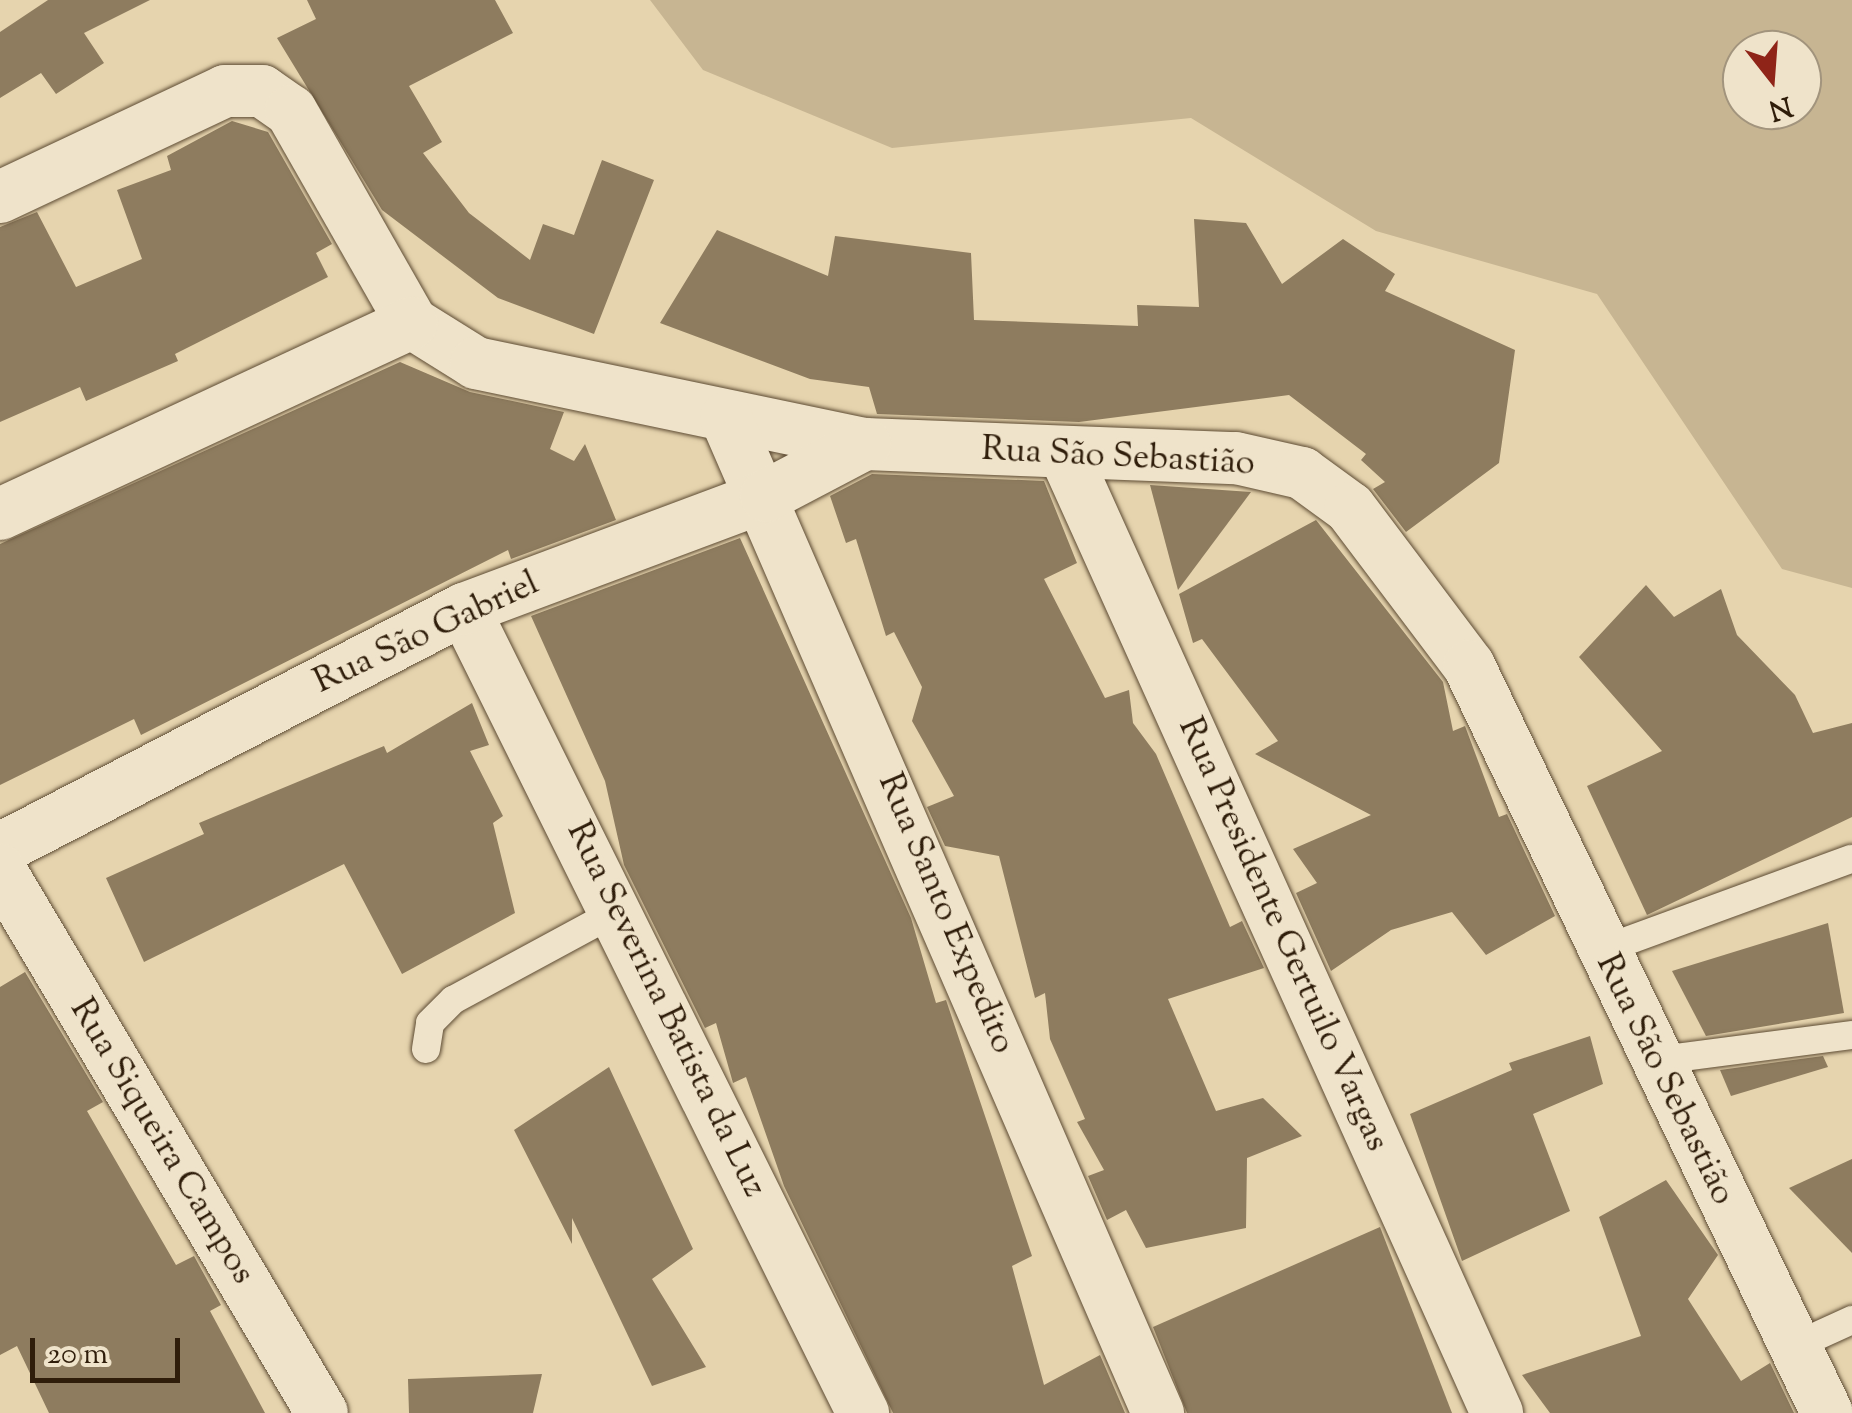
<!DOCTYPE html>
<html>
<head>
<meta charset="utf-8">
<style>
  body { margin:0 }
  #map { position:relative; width:1852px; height:1413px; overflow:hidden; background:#e6d4ae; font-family:"Sorts Mill Goudy",serif }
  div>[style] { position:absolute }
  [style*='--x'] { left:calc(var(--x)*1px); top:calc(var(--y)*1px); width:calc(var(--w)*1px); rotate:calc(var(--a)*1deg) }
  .green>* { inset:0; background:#c7b592 }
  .building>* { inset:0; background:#8e7c5f }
  .roads { filter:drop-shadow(0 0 2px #5d4b33) drop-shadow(0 0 2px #5d4b33) }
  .service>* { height:28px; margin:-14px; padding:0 14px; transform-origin:14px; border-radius:14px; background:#efe3ca }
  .minor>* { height:52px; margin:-26px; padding:0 26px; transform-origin:26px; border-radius:26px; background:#efe3ca }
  span { translate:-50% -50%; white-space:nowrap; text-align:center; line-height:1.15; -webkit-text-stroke:8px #efe3ca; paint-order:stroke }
  .street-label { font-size:35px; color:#2f1d0a }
  .north { position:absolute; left:1722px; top:30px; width:100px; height:100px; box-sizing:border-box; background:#efe3ca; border:2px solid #a2947d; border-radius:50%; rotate:163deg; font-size:28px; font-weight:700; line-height:40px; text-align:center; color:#2f1d0a }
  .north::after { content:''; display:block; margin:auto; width:35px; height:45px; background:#8f2418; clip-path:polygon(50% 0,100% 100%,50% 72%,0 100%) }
  .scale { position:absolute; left:30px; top:1338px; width:150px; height:45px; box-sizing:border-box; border:5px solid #2f1d0a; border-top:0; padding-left:12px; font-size:30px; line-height:35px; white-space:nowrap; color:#2f1d0a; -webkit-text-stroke:8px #efe3ca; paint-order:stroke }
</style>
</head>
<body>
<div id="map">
  <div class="green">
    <i style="clip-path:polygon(evenodd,650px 0,1852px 0,1852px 588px,1782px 569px,1597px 294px,1376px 231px,1191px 118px,892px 148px,703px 70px,650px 0,1742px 50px,1802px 50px,1802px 110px,1742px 110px,1742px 50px)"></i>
  </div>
  <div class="building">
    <i style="clip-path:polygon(48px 0,150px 0,84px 33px,104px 63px,56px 94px,41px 73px,0 98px,0 32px)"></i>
    <i style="clip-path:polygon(307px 0,495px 0,513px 33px,409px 86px,442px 142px,423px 153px,469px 213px,530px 260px,543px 224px,574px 235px,602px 160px,654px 180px,594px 334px,498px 298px,382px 210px,277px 38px,316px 19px)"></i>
    <i style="clip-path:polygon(232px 121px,268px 132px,332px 244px,316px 253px,328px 277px,175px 354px,178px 361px,86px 401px,80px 387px,0 422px,0 227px,37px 212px,76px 287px,142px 259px,117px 190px,171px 170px,167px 156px)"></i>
    <i style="clip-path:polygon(1194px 219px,1246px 223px,1282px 284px,1343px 239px,1395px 274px,1385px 291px,1515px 350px,1499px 463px,1406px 532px,1373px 489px,1385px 482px,1361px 460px,1366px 454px,1289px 395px,1079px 422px,877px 414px,869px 387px,810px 379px,660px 323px,717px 230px,828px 276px,835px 236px,971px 253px,974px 320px,1138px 326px,1137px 305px,1199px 307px)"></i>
    <i style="clip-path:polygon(400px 362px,470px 392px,564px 412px,550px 449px,574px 461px,585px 444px,616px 520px,511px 559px,508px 550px,141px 735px,134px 719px,0 785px,0 544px)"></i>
    <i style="clip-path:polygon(872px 474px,1044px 481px,1077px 563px,1044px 579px,1105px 698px,1129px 690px,1133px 723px,1156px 754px,1230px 927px,1242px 921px,1264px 968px,1168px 999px,1216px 1111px,1263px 1098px,1302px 1136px,1247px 1158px,1246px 1228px,1146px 1248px,1126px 1210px,1107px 1220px,1088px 1176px,1104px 1170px,1077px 1122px,1085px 1119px,1050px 1039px,1045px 993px,1035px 998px,999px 856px,945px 846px,927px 807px,954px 796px,912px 721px,922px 687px,894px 632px,886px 636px,856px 539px,846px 543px,830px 496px)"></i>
    <i style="clip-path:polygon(1150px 485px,1251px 492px,1178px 590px)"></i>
    <i style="clip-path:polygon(1316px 520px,1443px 682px,1453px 731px,1465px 726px,1499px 817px,1507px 814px,1555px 916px,1486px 955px,1452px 912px,1391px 930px,1331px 971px,1296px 893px,1317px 883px,1293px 849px,1371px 815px,1255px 754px,1278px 741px,1202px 639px,1193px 643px,1179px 594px)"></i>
    <i style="clip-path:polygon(740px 538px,911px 918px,936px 1003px,946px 1000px,1032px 1256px,1012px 1266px,1044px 1385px,1100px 1355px,1125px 1413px,893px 1413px,784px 1186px,746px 1077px,733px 1083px,716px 1023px,705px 1028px,624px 865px,605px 781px,531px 616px)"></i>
    <i style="clip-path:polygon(1646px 585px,1674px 617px,1721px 589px,1737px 635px,1795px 695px,1813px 733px,1852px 723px,1852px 817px,1647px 915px,1587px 786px,1662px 751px,1579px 657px)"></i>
    <i style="clip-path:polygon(472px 703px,489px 745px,470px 751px,503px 816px,493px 823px,515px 913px,402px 974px,344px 864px,144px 962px,106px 878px,204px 834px,199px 823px,384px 746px,387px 753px)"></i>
    <i style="clip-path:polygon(1828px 923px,1844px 1013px,1706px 1036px,1672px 971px)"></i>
    <i style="clip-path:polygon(25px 972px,103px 1102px,87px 1111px,176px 1265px,194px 1256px,221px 1305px,210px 1311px,265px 1413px,49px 1413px,17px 1346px,0 1355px,0 987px)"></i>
    <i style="clip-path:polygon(1590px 1036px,1603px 1084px,1533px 1114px,1570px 1211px,1462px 1261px,1410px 1114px,1512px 1070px,1509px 1063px)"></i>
    <i style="clip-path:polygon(1823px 1056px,1828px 1067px,1731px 1096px,1720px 1070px)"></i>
    <i style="clip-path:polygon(609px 1067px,693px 1249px,652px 1279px,706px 1367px,652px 1386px,572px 1218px,572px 1244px,514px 1130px)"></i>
    <i style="clip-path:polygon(1852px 1159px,1852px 1253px,1789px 1188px)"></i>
    <i style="clip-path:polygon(1666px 1180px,1718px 1255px,1688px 1299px,1741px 1381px,1770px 1363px,1794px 1413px,1550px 1413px,1522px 1375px,1641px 1336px,1599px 1217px)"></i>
    <i style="clip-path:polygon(1380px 1227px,1452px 1413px,1187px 1413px,1153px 1327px)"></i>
    <i style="clip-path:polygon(542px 1374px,533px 1413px,409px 1413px,408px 1379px)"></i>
  </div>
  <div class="roads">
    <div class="service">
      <i style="--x:1602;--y:950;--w:265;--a:-20.1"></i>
      <i style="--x:426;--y:1049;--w:26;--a:-81"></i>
      <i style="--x:430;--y:1023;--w:33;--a:-45"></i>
      <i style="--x:453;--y:1000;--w:185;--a:-28.4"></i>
      <i style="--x:1652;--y:1061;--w:202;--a:-7.4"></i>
      <i style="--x:1795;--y:1346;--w:63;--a:-24.5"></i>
    </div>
    <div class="minor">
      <i style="--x:0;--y:197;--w:249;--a:-25.2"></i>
      <i style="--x:225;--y:91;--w:37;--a:0"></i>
      <i style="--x:262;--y:91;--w:35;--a:35"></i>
      <i style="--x:291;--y:111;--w:244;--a:60.3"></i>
      <i style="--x:412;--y:323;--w:75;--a:32"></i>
      <i style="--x:476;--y:363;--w:397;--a:11.8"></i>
      <i style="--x:865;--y:444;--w:371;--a:2.2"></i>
      <i style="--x:1236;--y:458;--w:68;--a:12.8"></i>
      <i style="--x:1302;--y:473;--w:59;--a:36.1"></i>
      <i style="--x:1350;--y:508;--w:198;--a:53"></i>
      <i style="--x:1469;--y:666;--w:828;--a:64.39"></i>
      <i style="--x:726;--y:418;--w:1085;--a:66.53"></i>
      <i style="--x:1066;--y:457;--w:1049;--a:65.73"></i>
      <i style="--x:0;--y:514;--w:454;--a:-24.9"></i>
      <i style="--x:464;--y:609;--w:898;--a:63.61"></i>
      <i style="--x:0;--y:849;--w:522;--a:-27.35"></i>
      <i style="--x:464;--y:609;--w:322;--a:-20.5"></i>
      <i style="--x:766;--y:496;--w:112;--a:-27.7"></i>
      <i style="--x:0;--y:870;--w:631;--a:59.33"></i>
    </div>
  </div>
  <div class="street-label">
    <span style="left:1118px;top:458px;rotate:3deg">Rua São Sebastião</span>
    <span style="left:427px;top:634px;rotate:-25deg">Rua São Gabriel</span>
    <span style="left:945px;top:914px;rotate:67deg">Rua Santo Expedito</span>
    <span style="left:1282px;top:935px;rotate:66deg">Rua Presidente Gertuilo Vargas</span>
    <span style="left:665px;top:1010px;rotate:64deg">Rua Severina Batista da Luz</span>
    <span style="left:1664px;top:1080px;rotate:64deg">Rua São Sebastião</span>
    <span style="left:161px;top:1142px;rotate:59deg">Rua Siqueira Campos</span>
  </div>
  <div class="north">N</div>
  <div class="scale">20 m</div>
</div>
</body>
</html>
